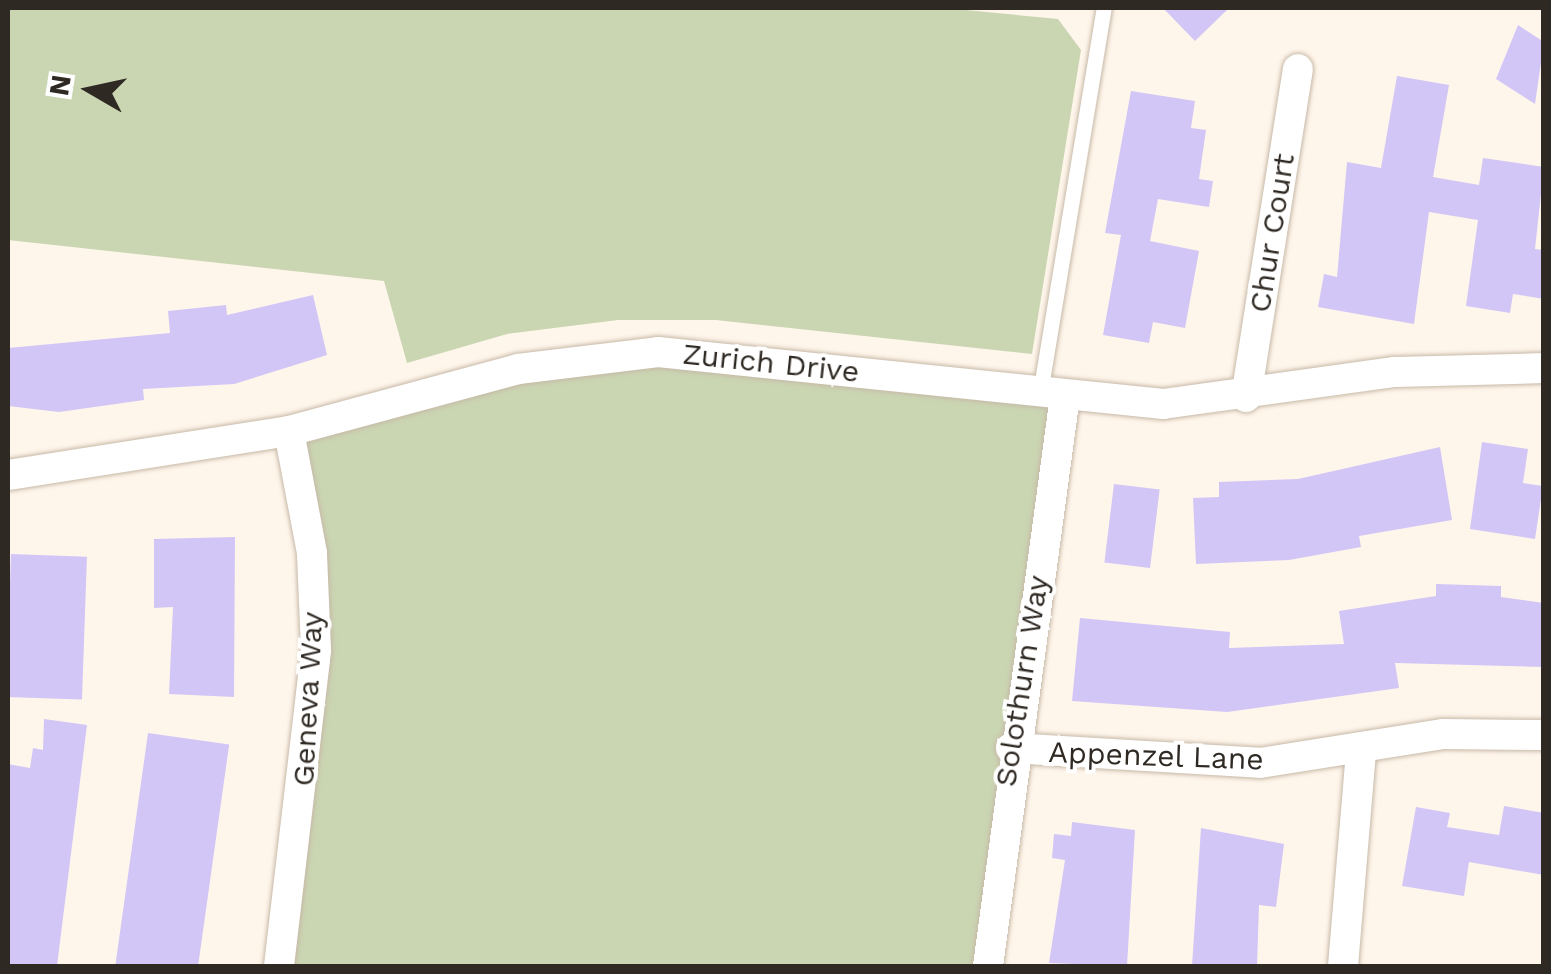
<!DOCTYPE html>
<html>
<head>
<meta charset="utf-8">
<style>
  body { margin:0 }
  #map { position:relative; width:1551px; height:974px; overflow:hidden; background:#fff6eb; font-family:"Work Sans",sans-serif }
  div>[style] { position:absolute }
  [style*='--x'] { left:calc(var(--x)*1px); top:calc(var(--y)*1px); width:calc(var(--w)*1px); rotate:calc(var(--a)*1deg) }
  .green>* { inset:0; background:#cad5b2 }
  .building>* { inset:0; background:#d2c6f6; transform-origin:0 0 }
  .roads { filter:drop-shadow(0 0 2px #c7b9a8) drop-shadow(0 0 2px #c7b9a8) }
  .service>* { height:15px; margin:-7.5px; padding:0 7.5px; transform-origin:7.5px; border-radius:7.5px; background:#fff }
  .minor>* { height:30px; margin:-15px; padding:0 15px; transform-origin:15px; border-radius:15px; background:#fff }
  span { translate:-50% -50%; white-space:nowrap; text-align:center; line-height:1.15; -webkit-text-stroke:8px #fff; paint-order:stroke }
  .street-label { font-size:30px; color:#2f2923 }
  .frame { position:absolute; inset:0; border:10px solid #2f2923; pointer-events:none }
  .north { position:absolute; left:40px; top:40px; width:100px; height:100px; -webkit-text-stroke:8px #fff; paint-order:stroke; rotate:279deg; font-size:28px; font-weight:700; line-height:40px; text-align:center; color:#2f2923 }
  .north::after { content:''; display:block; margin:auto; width:35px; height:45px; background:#2f2923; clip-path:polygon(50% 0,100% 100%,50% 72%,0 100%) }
</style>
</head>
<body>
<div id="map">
  <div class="green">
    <i style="clip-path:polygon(8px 8px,945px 8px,1058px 19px,1081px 50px,1032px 354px,716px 320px,618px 320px,507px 334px,407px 363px,384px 281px,8px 240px)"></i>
    <i style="clip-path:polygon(658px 352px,1065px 396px,988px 966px,279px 966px,316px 650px,289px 431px)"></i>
  </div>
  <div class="building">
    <i style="clip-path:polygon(1163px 8px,1229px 8px,1195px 41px)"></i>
    <i style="clip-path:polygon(1518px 25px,1544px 42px,1535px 104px,1496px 79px)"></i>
    <i style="clip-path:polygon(1397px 76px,1449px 85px,1433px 177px,1479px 185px,1483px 158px,1544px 167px,1535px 249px,1544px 250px,1544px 299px,1513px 294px,1510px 313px,1466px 306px,1478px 220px,1429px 212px,1414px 324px,1318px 307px,1324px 274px,1337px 277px,1347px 162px,1381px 168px)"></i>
    <i style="clip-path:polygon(1131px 91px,1195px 101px,1191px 128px,1206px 130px,1199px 179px,1213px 181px,1209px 207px,1158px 199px,1150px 241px,1199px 251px,1185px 328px,1153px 322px,1149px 343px,1103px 335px,1121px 235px,1105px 233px)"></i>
    <i style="clip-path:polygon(313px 295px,327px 355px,234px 384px,143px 389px,144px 400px,59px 412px,8px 406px,8px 348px,170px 333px,168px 311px,226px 305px,227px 315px)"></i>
    <i style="clip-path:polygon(1482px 442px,1528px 449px,1523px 483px,1543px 486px,1535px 539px,1470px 529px)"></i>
    <i style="clip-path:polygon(1440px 447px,1452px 520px,1359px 536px,1361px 547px,1289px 560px,1196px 564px,1193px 498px,1219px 497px,1219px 482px,1298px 479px)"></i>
    <i style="left:1114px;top:484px;width:46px;height:79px;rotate:7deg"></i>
    <i style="clip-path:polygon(235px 537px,234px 697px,169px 694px,173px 607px,154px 608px,154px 539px)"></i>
    <i style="left:11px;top:554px;width:76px;height:143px;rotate:2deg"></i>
    <i style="clip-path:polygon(1436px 584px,1501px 586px,1501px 597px,1544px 603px,1544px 667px,1395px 663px,1399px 688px,1227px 712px,1072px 701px,1080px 618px,1230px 632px,1229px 648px,1344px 644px,1339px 611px,1436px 596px)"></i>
    <i style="clip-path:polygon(44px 719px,87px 725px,57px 966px,8px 966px,8px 764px,30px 768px,33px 748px,43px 750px)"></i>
    <i style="left:148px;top:733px;width:82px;height:236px;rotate:8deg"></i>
    <i style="clip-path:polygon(1504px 806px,1544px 813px,1544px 875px,1469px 862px,1464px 896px,1402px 886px,1416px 807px,1450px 813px,1447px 827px,1499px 835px)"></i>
    <i style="clip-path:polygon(1072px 822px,1135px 830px,1127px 966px,1049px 963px,1065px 860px,1052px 858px,1054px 834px,1071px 836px)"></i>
    <i style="clip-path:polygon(1201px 828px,1284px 844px,1276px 907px,1259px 905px,1257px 966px,1192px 966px)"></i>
  </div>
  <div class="roads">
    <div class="service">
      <i style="--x:1040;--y:393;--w:390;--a:-80.6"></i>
    </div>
    <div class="minor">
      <i style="--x:1246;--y:397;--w:332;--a:-81"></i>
      <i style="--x:8;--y:475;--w:284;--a:-8.9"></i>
      <i style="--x:289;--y:431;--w:237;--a:-15.1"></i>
      <i style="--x:518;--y:369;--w:141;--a:-6.9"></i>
      <i style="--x:658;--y:352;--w:508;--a:5.88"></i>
      <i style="--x:1163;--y:404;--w:234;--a:-7.9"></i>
      <i style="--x:1395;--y:372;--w:149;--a:-1.5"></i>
      <i style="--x:1011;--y:748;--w:249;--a:3.4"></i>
      <i style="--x:1260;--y:763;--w:186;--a:-9"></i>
      <i style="--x:1444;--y:734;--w:100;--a:0.6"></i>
      <i style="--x:279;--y:966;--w:318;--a:-83.3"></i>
      <i style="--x:316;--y:650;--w:97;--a:-92.4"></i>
      <i style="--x:312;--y:553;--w:124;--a:-100.7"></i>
      <i style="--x:988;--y:966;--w:575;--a:-82.31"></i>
      <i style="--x:1343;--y:966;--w:214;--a:-85.2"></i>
    </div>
  </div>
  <div class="street-label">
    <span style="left:1272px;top:233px;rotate:-81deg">Chur Court</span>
    <span style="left:771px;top:363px;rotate:6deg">Zurich Drive</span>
    <span style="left:1022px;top:681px;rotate:-81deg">Solothurn Way</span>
    <span style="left:308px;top:699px;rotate:-87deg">Geneva Way</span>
    <span style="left:1156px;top:756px;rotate:2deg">Appenzel Lane</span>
  </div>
  <div class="frame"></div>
  <div class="north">N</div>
</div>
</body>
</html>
